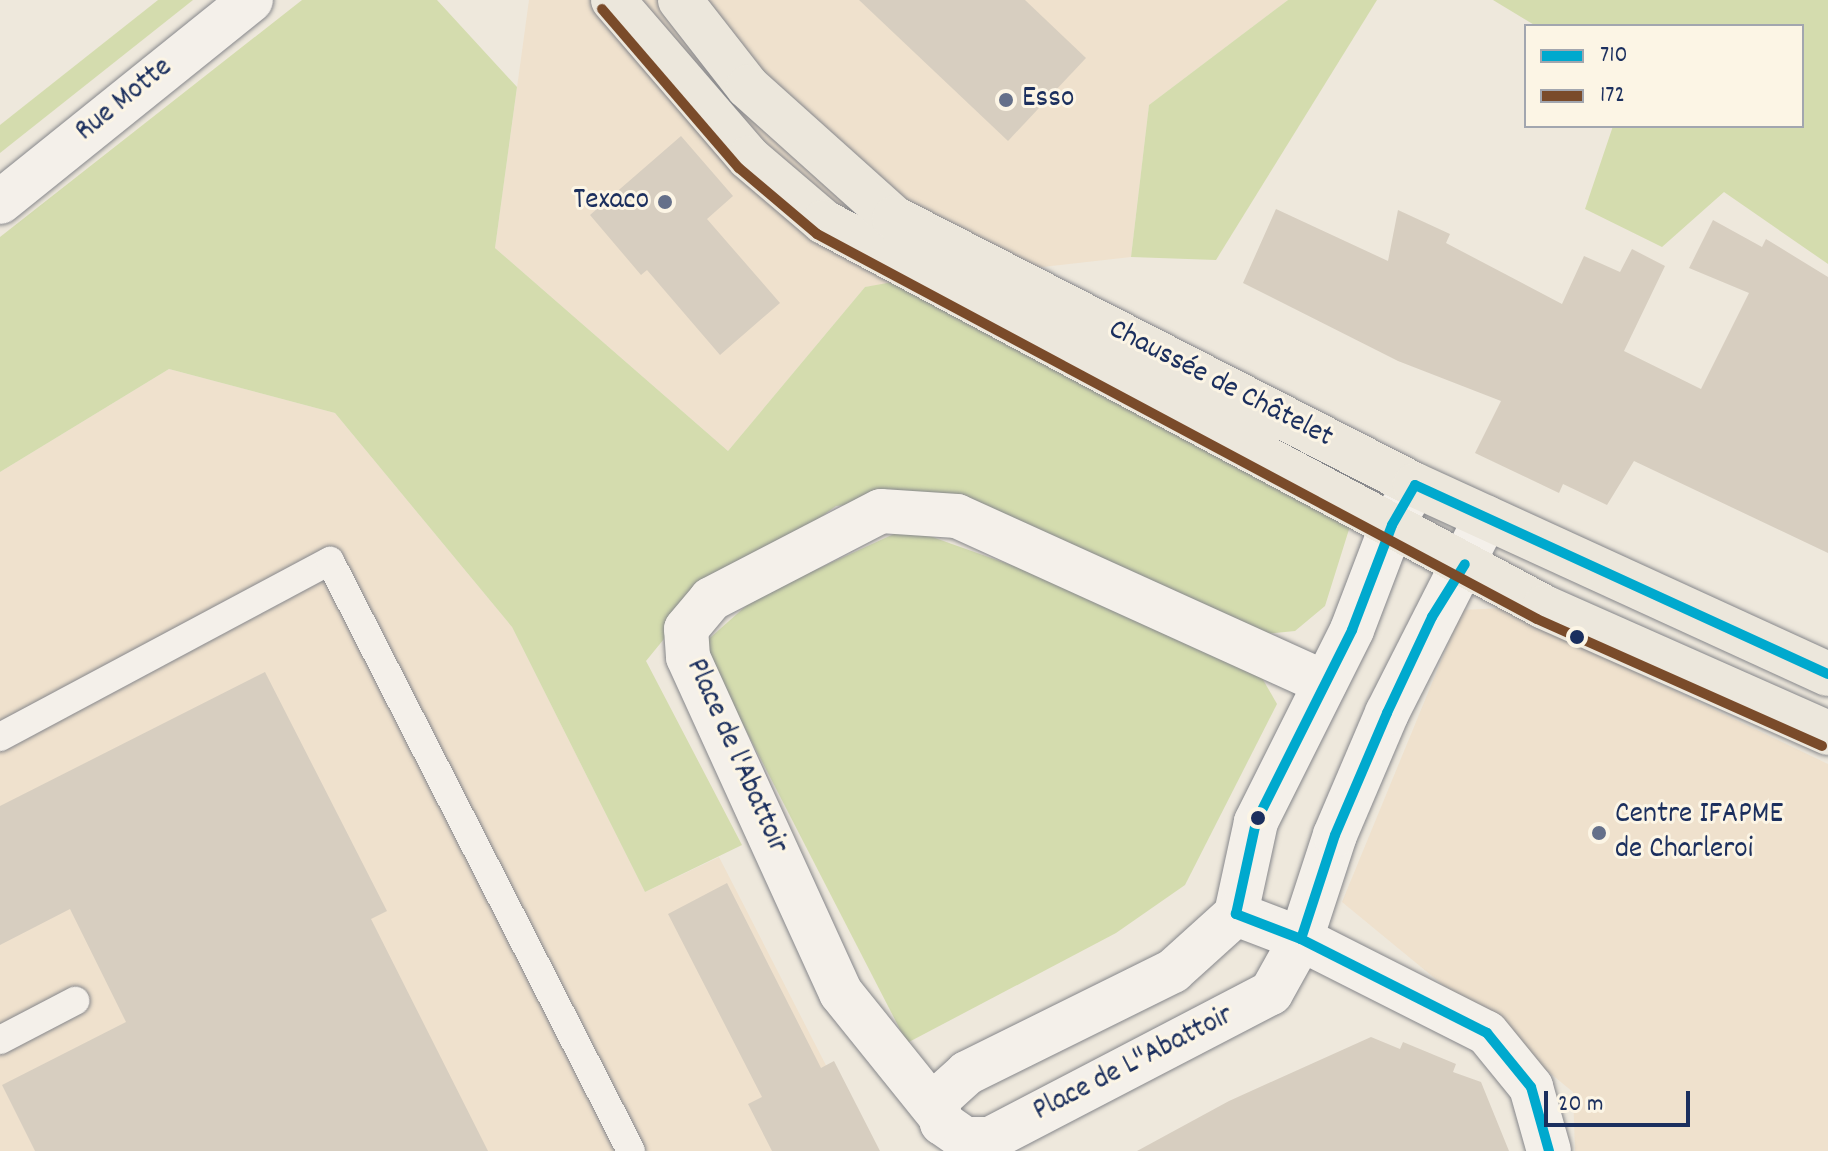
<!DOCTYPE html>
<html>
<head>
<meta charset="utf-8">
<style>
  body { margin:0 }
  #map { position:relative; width:1828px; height:1151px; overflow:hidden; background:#eee8dc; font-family:Dekko,sans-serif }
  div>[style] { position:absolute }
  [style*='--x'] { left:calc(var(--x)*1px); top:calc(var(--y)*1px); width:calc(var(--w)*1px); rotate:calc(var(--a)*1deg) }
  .built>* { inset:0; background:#efe1cd }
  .green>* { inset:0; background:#d4dcae }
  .building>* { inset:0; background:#d7cec0 }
  .roads { filter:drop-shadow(0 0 2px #86878b) drop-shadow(0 0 2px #86878b) }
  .lane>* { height:28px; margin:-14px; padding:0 14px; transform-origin:14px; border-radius:14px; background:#f4f0ea }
  .street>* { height:44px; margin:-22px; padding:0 22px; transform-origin:22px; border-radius:22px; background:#f4f0ea }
  .primary>* { height:44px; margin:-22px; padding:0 22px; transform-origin:22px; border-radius:22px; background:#ece7dc }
  .bus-1>* { height:10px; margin:-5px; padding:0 5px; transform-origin:5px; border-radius:5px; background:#00a9ce }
  .bus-2>* { height:10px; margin:-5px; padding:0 5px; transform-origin:5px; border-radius:5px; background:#7a4b2a }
  .dots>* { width:22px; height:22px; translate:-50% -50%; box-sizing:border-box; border:4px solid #fcf5e5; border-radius:50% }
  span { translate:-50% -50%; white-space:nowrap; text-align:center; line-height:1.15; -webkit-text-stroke:6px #fcf5e5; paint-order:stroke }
  .poi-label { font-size:30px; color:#1b2f5e }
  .left { translate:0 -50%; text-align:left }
  .right { translate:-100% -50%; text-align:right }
  .street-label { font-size:30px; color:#1b2f5e }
  .legend { position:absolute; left:1524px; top:24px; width:280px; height:104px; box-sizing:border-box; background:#fcf5e5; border:2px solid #a2a6af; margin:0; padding:10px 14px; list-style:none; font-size:24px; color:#1b2f5e }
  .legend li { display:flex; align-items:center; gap:16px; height:40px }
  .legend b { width:40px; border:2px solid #a2a6af }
  .scale { position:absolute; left:1544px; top:1091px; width:146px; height:36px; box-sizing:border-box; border:4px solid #1b2f5e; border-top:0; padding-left:10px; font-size:24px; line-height:28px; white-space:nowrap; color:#1b2f5e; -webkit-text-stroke:6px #fcf5e5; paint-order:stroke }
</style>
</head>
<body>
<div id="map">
  <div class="built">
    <i style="clip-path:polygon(529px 0,1288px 0,1149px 105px,1131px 257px,865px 287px,728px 451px,495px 248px)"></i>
    <i style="clip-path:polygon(169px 369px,335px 413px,512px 627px,645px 892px,719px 857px,870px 1151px,0 1151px,0 472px)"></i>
    <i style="clip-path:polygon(1502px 608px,1828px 764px,1828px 1151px,1575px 1151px,1573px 1092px,1342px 902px,1462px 610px)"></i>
  </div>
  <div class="green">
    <i style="clip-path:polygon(158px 0,193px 0,0 153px,0 125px)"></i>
    <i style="clip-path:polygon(302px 0,437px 0,517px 87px,495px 248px,728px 451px,865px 287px,926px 276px,1351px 523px,1325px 606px,1295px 631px,1256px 635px,944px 495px,836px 506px,677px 623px,646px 661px,742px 845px,645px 892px,512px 627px,335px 413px,169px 369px,0 472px,0 237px)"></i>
    <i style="clip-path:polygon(1288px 0,1377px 0,1216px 260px,1131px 257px,1149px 105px)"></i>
    <i style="clip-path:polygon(1493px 0,1828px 0,1828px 264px,1724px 192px,1662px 247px,1585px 209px,1613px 126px,1802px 126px,1802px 26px,1536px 26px)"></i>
    <i style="clip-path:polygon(907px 528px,1098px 596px,1262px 678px,1277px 704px,1185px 885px,1116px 933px,907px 1043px,702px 645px,756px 597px)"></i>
  </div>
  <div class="building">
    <i style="clip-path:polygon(859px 0,1025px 0,1086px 58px,1008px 141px)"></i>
    <i style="clip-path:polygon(681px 136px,733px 196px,707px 219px,780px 303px,720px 355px,647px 270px,641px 275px,590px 215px)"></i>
    <i style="clip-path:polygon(1276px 209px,1388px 261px,1398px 210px,1450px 234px,1446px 243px,1562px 304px,1584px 256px,1620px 272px,1632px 249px,1665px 266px,1624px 351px,1701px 389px,1749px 293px,1689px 268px,1713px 220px,1762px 247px,1766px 239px,1828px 277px,1828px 553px,1634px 461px,1607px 505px,1563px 484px,1559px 493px,1475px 453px,1501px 401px,1398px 361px,1243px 283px)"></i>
    <i style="clip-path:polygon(265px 672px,387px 911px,371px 919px,488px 1151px,35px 1151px,2px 1085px,126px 1022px,70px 909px,0 945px,0 806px)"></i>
    <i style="clip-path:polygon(727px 883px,821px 1068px,834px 1061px,880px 1151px,772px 1151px,748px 1104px,762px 1097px,668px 914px)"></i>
    <i style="clip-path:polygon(1371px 1037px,1400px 1049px,1403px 1042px,1456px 1064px,1453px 1072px,1481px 1082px,1509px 1151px,1137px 1151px,1229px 1101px)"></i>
  </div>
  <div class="roads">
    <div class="lane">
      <i style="--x:0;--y:737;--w:374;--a:-28.1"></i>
      <i style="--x:330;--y:561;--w:662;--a:62.97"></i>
      <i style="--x:0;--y:1040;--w:85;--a:-27.5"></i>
    </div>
    <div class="street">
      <i style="--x:0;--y:202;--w:322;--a:-38.8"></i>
      <i style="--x:1415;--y:485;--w:46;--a:119.9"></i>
      <i style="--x:1392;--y:525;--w:112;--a:110.9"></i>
      <i style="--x:1352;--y:630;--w:215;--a:116.6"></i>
      <i style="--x:1256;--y:822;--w:94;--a:102.3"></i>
      <i style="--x:1236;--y:914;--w:85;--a:137.9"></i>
      <i style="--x:1173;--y:971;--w:230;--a:153.7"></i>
      <i style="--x:967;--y:1073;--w:42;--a:137.9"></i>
      <i style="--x:936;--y:1101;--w:23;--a:75"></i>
      <i style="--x:942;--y:1123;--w:28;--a:35"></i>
      <i style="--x:965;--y:1139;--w:25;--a:0"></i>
      <i style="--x:990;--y:1139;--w:317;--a:-27.5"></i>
      <i style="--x:1271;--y:993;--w:62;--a:-60.9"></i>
      <i style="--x:1301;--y:939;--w:109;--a:-71.9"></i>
      <i style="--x:1335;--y:835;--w:133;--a:-66.9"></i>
      <i style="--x:1387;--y:713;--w:219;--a:-63.1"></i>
      <i style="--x:1236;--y:914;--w:70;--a:21"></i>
      <i style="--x:1301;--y:939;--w:208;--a:26.8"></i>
      <i style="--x:1487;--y:1033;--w:70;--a:50.8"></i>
      <i style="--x:1531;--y:1087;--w:66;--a:74.3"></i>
      <i style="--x:940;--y:1116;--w:158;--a:-128.8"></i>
      <i style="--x:841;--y:993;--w:369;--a:-114.5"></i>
      <i style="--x:688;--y:657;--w:28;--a:-94"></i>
      <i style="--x:686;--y:629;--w:39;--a:-50"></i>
      <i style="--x:711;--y:599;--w:191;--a:-27.4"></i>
      <i style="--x:881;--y:511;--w:76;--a:3.8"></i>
      <i style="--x:957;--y:516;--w:404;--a:24.4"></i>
    </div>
    <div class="primary">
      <i style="--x:613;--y:0;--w:208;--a:49.3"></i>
      <i style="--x:749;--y:158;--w:99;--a:40.5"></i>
      <i style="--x:824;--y:222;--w:816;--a:28.13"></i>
      <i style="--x:1544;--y:607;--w:311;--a:23.9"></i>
      <i style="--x:680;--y:0;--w:110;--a:52"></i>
      <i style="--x:748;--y:87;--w:196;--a:41.9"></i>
      <i style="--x:894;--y:218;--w:585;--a:27.13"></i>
      <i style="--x:1415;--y:485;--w:454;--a:24.6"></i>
    </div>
  </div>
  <div class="bus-1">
    <i style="--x:1301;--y:939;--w:109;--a:-71.9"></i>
    <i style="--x:1335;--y:835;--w:133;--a:-66.9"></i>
    <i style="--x:1387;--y:713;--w:106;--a:-64.9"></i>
    <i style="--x:1432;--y:617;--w:62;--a:-58.1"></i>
    <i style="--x:1549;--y:1151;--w:66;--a:-105.7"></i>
    <i style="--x:1531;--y:1087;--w:70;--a:-129.2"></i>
    <i style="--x:1487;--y:1033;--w:208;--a:-153.2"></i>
    <i style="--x:1301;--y:939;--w:70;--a:-159"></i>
    <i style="--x:1236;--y:914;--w:94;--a:-77.7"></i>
    <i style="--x:1256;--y:822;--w:215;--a:-63.4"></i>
    <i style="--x:1352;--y:630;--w:112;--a:-69.1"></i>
    <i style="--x:1392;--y:525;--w:46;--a:-60.1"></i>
    <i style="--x:1415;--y:485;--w:454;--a:24.6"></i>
  </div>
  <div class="bus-2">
    <i style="--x:602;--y:9;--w:210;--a:49.3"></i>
    <i style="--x:739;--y:168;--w:102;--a:40.2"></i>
    <i style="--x:817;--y:234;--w:816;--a:28.13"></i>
    <i style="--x:1537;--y:619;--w:312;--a:24"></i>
  </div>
  <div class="dots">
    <i style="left:1006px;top:100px;background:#65708a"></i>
    <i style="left:665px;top:202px;background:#65708a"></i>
    <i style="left:1577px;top:637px;background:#1b2f5e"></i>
    <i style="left:1258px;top:818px;background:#1b2f5e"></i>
    <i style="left:1599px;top:833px;background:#65708a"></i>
  </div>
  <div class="poi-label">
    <span class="left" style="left:1022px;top:100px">Esso</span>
    <span class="right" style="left:649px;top:202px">Texaco</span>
    <span class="left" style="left:1615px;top:833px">Centre IFAPME<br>de Charleroi</span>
  </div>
  <div class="street-label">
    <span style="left:125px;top:101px;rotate:-39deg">Rue Motte</span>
    <span style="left:1220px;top:385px;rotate:27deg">Chaussée de Châtelet</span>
    <span style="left:735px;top:757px;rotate:66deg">Place de l'Abattoir</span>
    <span style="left:1134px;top:1065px;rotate:-27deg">Place de L"Abattoir</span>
  </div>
  <ul class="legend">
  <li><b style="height:10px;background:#00a9ce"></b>710</li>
  <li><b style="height:10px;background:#7a4b2a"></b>172</li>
  </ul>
  <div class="scale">20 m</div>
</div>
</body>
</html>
